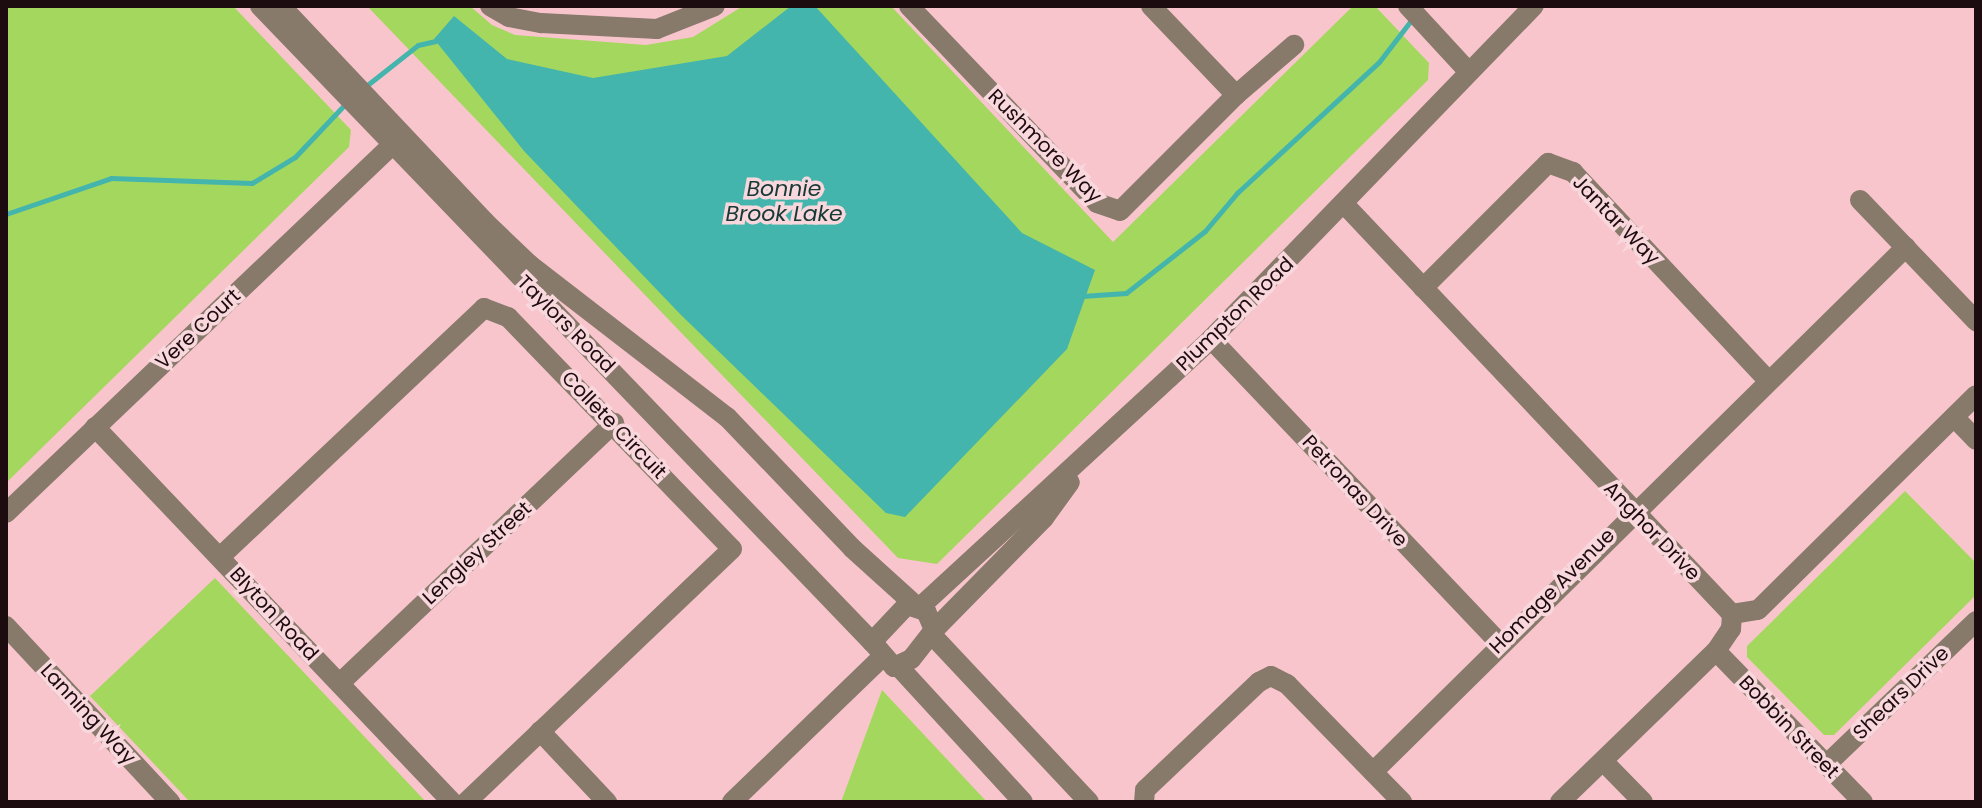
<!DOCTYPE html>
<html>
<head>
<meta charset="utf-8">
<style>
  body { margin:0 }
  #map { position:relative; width:1982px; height:808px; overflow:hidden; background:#f9c5cc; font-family:Poppins,sans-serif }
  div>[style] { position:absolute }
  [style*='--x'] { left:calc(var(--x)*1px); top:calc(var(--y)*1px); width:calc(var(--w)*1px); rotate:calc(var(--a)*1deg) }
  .green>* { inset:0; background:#a4d75d }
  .water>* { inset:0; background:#44b5ad }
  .stream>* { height:5px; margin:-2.5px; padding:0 2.5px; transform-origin:2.5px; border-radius:2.5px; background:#44b5ad }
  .minor>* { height:20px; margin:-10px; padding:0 10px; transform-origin:10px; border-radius:10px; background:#877a6b }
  span { translate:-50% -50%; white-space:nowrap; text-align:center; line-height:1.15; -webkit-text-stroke:7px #f9d8dd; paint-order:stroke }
  .street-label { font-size:20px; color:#1d0c0f }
  .water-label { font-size:22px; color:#163836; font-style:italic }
  .frame { position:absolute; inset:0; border:8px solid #1d0c0f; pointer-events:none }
</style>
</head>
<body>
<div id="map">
  <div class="green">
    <i style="clip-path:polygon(6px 6px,233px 6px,351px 130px,349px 147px,6px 483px)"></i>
    <i style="clip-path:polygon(470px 6px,492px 25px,515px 35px,646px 45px,693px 37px,743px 6px,891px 6px,1113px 242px,1353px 6px,1375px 6px,1429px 63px,1428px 80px,937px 564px,898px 558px,368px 7px)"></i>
    <i style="clip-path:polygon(1905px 491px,1976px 563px,1976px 595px,1834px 735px,1824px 735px,1747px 657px,1747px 646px)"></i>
    <i style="clip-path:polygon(215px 578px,426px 802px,190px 802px,90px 696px)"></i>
    <i style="clip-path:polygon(882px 690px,987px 802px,841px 802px)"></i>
  </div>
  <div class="water">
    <i style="clip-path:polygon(791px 6px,815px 6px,1022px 233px,1095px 270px,1067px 349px,905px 517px,886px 513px,681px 315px,524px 151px,434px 39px,454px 16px,507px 59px,593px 78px,727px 56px)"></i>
  </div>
  <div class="stream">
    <i style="--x:366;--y:86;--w:66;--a:-38.3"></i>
    <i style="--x:418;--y:45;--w:18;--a:-13"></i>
    <i style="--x:6;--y:214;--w:111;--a:-18.9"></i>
    <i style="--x:111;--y:178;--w:141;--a:2"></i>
    <i style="--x:252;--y:183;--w:50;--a:-31.2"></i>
    <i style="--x:295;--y:157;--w:74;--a:-46.6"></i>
    <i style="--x:1082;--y:296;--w:44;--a:-3.9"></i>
    <i style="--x:1126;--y:293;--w:100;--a:-38.1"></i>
    <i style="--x:1205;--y:231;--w:50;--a:-49.9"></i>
    <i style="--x:1237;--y:193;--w:193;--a:-42.7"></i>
    <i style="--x:1379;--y:62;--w:54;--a:-52.5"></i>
  </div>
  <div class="minor">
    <i style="--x:260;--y:6;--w:883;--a:46.1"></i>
    <i style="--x:281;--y:6;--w:297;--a:46.6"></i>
    <i style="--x:485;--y:222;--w:62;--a:43.7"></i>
    <i style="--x:530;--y:265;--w:249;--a:37.7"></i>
    <i style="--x:727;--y:417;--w:181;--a:46.3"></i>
    <i style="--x:852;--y:548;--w:85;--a:42.1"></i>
    <i style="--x:490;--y:6;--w:22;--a:30"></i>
    <i style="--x:509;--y:17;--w:33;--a:11"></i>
    <i style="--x:541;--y:23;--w:116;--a:3"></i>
    <i style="--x:657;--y:29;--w:62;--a:-21.6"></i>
    <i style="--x:909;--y:6;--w:272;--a:46.3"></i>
    <i style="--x:1097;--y:203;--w:24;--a:19"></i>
    <i style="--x:1120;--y:211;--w:164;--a:-45"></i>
    <i style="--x:1236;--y:95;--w:123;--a:-133.7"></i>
    <i style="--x:1408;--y:6;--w:88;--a:47.3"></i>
    <i style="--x:1236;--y:95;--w:77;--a:-40.8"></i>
    <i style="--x:1860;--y:200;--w:168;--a:46.2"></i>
    <i style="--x:1346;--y:206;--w:562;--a:46.59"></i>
    <i style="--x:1732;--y:614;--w:26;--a:-9"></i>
    <i style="--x:1758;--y:610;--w:306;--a:-44.6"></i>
    <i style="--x:1423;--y:288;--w:177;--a:-45"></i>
    <i style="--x:1548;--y:163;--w:27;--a:20"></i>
    <i style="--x:1573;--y:172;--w:284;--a:46.9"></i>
    <i style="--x:1211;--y:339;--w:419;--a:46.5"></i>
    <i style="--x:1954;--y:417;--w:32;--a:46"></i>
    <i style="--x:95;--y:427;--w:518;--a:46.41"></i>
    <i style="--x:6;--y:513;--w:532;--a:-43.63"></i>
    <i style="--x:220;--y:557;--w:363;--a:-43.3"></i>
    <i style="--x:484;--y:308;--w:26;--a:21"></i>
    <i style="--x:508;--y:317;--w:322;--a:46"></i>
    <i style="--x:732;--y:549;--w:367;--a:136.4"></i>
    <i style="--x:907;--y:605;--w:20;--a:18"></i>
    <i style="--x:926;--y:611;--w:21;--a:67"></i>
    <i style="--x:934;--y:630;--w:37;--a:128"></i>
    <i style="--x:911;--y:659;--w:19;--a:155"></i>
    <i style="--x:894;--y:667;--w:33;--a:-131"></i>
    <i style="--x:872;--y:642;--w:51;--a:-46.6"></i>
    <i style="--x:920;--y:607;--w:396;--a:-42.6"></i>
    <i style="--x:1211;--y:339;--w:464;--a:-45.9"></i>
    <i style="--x:6;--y:626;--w:241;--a:47"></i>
    <i style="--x:934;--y:630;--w:157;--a:-45.5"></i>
    <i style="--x:1044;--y:518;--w:44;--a:-54.2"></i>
    <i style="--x:933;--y:636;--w:228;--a:46.8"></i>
    <i style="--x:1716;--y:651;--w:211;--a:45.8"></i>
    <i style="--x:899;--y:667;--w:183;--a:47.4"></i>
    <i style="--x:340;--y:683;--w:378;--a:-43.5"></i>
    <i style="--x:540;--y:731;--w:98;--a:46.7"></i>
    <i style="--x:1603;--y:761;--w:57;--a:45.7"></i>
    <i style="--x:1826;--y:765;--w:208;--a:-43.8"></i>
    <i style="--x:1373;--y:772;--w:748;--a:-44.57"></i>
    <i style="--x:732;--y:802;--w:207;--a:-44"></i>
    <i style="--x:1144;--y:802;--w:12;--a:-85"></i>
    <i style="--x:1145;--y:790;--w:157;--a:-43.5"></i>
    <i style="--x:1259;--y:682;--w:13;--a:-27"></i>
    <i style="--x:1271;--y:676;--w:18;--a:27"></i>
    <i style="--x:1287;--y:684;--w:165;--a:45.7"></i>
    <i style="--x:1560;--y:802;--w:217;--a:-44.1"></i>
    <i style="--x:1716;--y:651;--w:27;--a:-56"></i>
    <i style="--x:1731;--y:629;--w:15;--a:-86"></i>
  </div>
  <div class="street-label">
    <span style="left:1045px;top:146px;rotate:45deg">Rushmore Way</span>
    <span style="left:1616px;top:220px;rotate:46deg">Jantar Way</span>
    <span style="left:1235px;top:314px;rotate:-44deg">Plumpton Road</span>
    <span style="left:566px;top:324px;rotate:45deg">Taylors Road</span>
    <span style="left:198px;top:329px;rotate:-43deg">Vere Court</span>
    <span style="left:614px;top:425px;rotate:46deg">Collete Circuit</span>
    <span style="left:1355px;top:491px;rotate:47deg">Petronas Drive</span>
    <span style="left:1652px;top:531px;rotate:46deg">Anghor Drive</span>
    <span style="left:477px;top:553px;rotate:-43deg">Lengley Street</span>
    <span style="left:1552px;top:591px;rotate:-45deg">Homage Avenue</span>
    <span style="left:274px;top:614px;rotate:47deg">Blyton Road</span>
    <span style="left:1901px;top:693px;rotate:-44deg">Shears Drive</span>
    <span style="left:88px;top:714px;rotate:47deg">Lanning Way</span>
    <span style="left:1789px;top:727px;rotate:46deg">Bobbin Street</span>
  </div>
  <div class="water-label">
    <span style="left:784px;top:201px">Bonnie<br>Brook Lake</span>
  </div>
  <div class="frame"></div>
</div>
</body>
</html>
